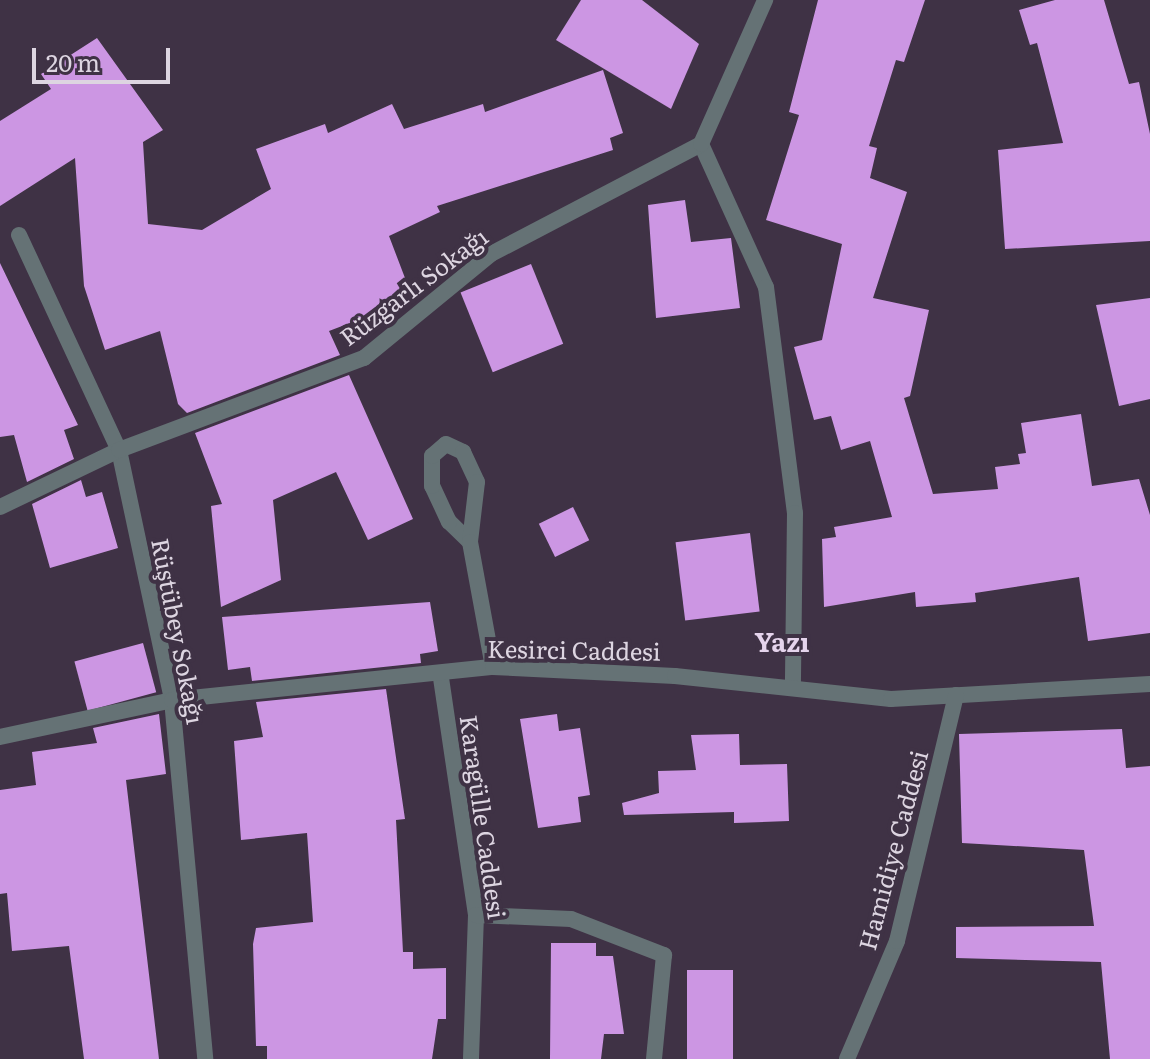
<!DOCTYPE html>
<html>
<head>
<meta charset="utf-8">
<style>
  body { margin:0 }
  #map { position:relative; width:1150px; height:1059px; overflow:hidden; background:#3f3245; font-family:Literata,serif }
  div>[style] { position:absolute }
  [style*='--x'] { left:calc(var(--x)*1px); top:calc(var(--y)*1px); width:calc(var(--w)*1px); rotate:calc(var(--a)*1deg) }
  .building>* { inset:0; background:#cc96e3; transform-origin:0 0 }
  .lane>* { height:16px; margin:-8px; padding:0 8px; transform-origin:8px; border-radius:8px; background:#657275 }
  .street>* { height:16px; margin:-8px; padding:0 8px; transform-origin:8px; border-radius:8px; background:#657275 }
  span { translate:-50% -50%; white-space:nowrap; text-align:center; line-height:1.15; -webkit-text-stroke:8px #3f3245; paint-order:stroke }
  .street-label { font-size:24px; color:#ddd5e1 }
  .neighbourhood-label { font-size:26px; color:#e5d4ec; font-weight:700 }
  .scale { position:absolute; left:32px; top:48px; width:138px; height:36px; box-sizing:border-box; border:4px solid #ddd5e1; border-top:0; padding-left:10px; font-size:24px; line-height:28px; white-space:nowrap; color:#ddd5e1; -webkit-text-stroke:6px #3f3245; paint-order:stroke }
</style>
</head>
<body>
<div id="map">
  <div class="building">
    <i style="clip-path:polygon(581px 0,642px 0,699px 44px,671px 109px,556px 40px)"></i>
    <i style="clip-path:polygon(818px 0,925px 0,904px 62px,896px 60px,869px 146px,877px 148px,870px 178px,907px 192px,873px 298px,929px 310px,910px 396px,904px 398px,933px 494px,998px 489px,995px 467px,1020px 464px,1018px 454px,1026px 453px,1021px 423px,1081px 414px,1092px 486px,1139px 479px,1150px 515px,1150px 633px,1088px 641px,1079px 577px,975px 593px,976px 602px,916px 607px,915px 592px,824px 607px,822px 539px,836px 537px,834px 527px,892px 517px,870px 441px,841px 450px,831px 416px,814px 420px,794px 347px,822px 340px,842px 244px,766px 220px,799px 115px,789px 112px)"></i>
    <i style="clip-path:polygon(1055px 0,1104px 0,1129px 84px,1139px 82px,1150px 134px,1150px 241px,1005px 249px,998px 150px,1063px 143px,1037px 43px,1030px 45px,1019px 10px)"></i>
    <i style="clip-path:polygon(97px 38px,163px 130px,143px 142px,148px 224px,202px 230px,271px 189px,256px 149px,325px 124px,328px 133px,392px 104px,404px 129px,483px 104px,485px 112px,603px 70px,623px 133px,610px 138px,613px 150px,437px 206px,440px 212px,389px 236px,413px 299px,329px 331px,340px 355px,187px 413px,178px 404px,160px 331px,105px 350px,84px 286px,75px 158px,0 206px,0 121px,51px 89px,41px 74px)"></i>
    <i style="clip-path:polygon(685px 200px,691px 242px,731px 238px,740px 308px,656px 318px,648px 205px)"></i>
    <i style="clip-path:polygon(0 263px,78px 425px,64px 430px,74px 459px,27px 482px,14px 435px,0 437px)"></i>
    <i style="left:531px;top:264px;width:86px;height:76px;rotate:68deg"></i>
    <i style="clip-path:polygon(1150px 298px,1150px 399px,1119px 406px,1096px 305px)"></i>
    <i style="clip-path:polygon(349px 375px,413px 519px,368px 540px,336px 472px,273px 500px,281px 580px,221px 607px,211px 506px,222px 504px,195px 433px)"></i>
    <i style="clip-path:polygon(81px 480px,86px 497px,102px 492px,118px 548px,50px 568px,32px 504px)"></i>
    <i style="left:573px;top:507px;width:37px;height:38px;rotate:64deg"></i>
    <i style="left:750px;top:533px;width:79px;height:75px;rotate:83deg"></i>
    <i style="clip-path:polygon(430px 602px,438px 651px,420px 654px,421px 663px,252px 681px,250px 667px,228px 670px,222px 617px)"></i>
    <i style="left:143px;top:643px;width:51px;height:71px;rotate:75deg"></i>
    <i style="clip-path:polygon(386px 689px,405px 819px,396px 820px,403px 952px,413px 952px,413px 969px,446px 968px,446px 1019px,438px 1019px,432px 1059px,267px 1059px,267px 1046px,256px 1046px,253px 944px,256px 928px,313px 922px,307px 833px,241px 840px,234px 741px,263px 737px,256px 702px)"></i>
    <i style="clip-path:polygon(159px 714px,166px 774px,126px 780px,159px 1059px,84px 1059px,69px 946px,12px 951px,7px 893px,0 894px,0 790px,36px 785px,32px 752px,97px 743px,93px 728px)"></i>
    <i style="clip-path:polygon(557px 714px,559px 731px,580px 728px,590px 795px,578px 797px,581px 822px,538px 828px,520px 719px)"></i>
    <i style="clip-path:polygon(1122px 729px,1126px 768px,1150px 766px,1150px 1059px,1110px 1059px,1101px 962px,956px 958px,956px 927px,1094px 926px,1084px 850px,962px 843px,959px 734px)"></i>
    <i style="clip-path:polygon(739px 734px,740px 765px,787px 764px,789px 821px,734px 823px,734px 812px,624px 815px,622px 803px,659px 793px,658px 771px,696px 770px,691px 735px)"></i>
    <i style="clip-path:polygon(551px 943px,596px 943px,596px 956px,613px 956px,624px 1034px,604px 1034px,601px 1059px,550px 1059px)"></i>
    <i style="left:687px;top:970px;width:46px;height:89px"></i>
  </div>
  <div class="lane">
    <i style="--x:470;--y:542;--w:29;--a:-136"></i>
    <i style="--x:449;--y:522;--w:40;--a:-115"></i>
    <i style="--x:432;--y:486;--w:30;--a:-90"></i>
    <i style="--x:432;--y:456;--w:18;--a:-41"></i>
    <i style="--x:446;--y:444;--w:19;--a:25"></i>
    <i style="--x:463;--y:452;--w:33;--a:65"></i>
    <i style="--x:477;--y:482;--w:60;--a:96.7"></i>
    <i style="--x:470;--y:542;--w:127;--a:79.6"></i>
  </div>
  <div class="street">
    <i style="--x:701;--y:144;--w:157;--a:65.6"></i>
    <i style="--x:766;--y:287;--w:228;--a:82.7"></i>
    <i style="--x:795;--y:513;--w:175;--a:90.7"></i>
    <i style="--x:19;--y:235;--w:237;--a:65.1"></i>
    <i style="--x:119;--y:450;--w:256;--a:78"></i>
    <i style="--x:172;--y:700;--w:361;--a:84.7"></i>
    <i style="--x:0;--y:507;--w:132;--a:-25.6"></i>
    <i style="--x:119;--y:450;--w:262;--a:-20.6"></i>
    <i style="--x:364;--y:358;--w:164;--a:-39.3"></i>
    <i style="--x:491;--y:254;--w:237;--a:-27.6"></i>
    <i style="--x:701;--y:144;--w:158;--a:-66"></i>
    <i style="--x:441;--y:678;--w:240;--a:81.6"></i>
    <i style="--x:476;--y:915;--w:144;--a:92"></i>
    <i style="--x:0;--y:737;--w:176;--a:-12.1"></i>
    <i style="--x:172;--y:700;--w:323;--a:-5.9"></i>
    <i style="--x:493;--y:667;--w:182;--a:2.8"></i>
    <i style="--x:675;--y:676;--w:217;--a:6.1"></i>
    <i style="--x:891;--y:699;--w:259;--a:-3.3"></i>
    <i style="--x:476;--y:915;--w:95;--a:2.4"></i>
    <i style="--x:571;--y:919;--w:100;--a:21.2"></i>
    <i style="--x:664;--y:955;--w:104;--a:95.5"></i>
    <i style="--x:847;--y:1059;--w:128;--a:-67"></i>
    <i style="--x:897;--y:941;--w:253;--a:-76.5"></i>
  </div>
  <div class="street-label">
    <span style="left:413px;top:286px;rotate:-37deg">Rüzgarlı Sokağı</span>
    <span style="left:179px;top:631px;rotate:79deg">Rüştübey Sokağı</span>
    <span style="left:574px;top:649px;rotate:1deg">Kesirci Caddesi</span>
    <span style="left:484px;top:817px;rotate:82deg">Karagülle Caddesi</span>
    <span style="left:892px;top:850px;rotate:-75deg">Hamidiye Caddesi</span>
  </div>
  <div class="neighbourhood-label">
    <span style="left:782px;top:641px">Yazı</span>
  </div>
  <div class="scale">20 m</div>
</div>
</body>
</html>
